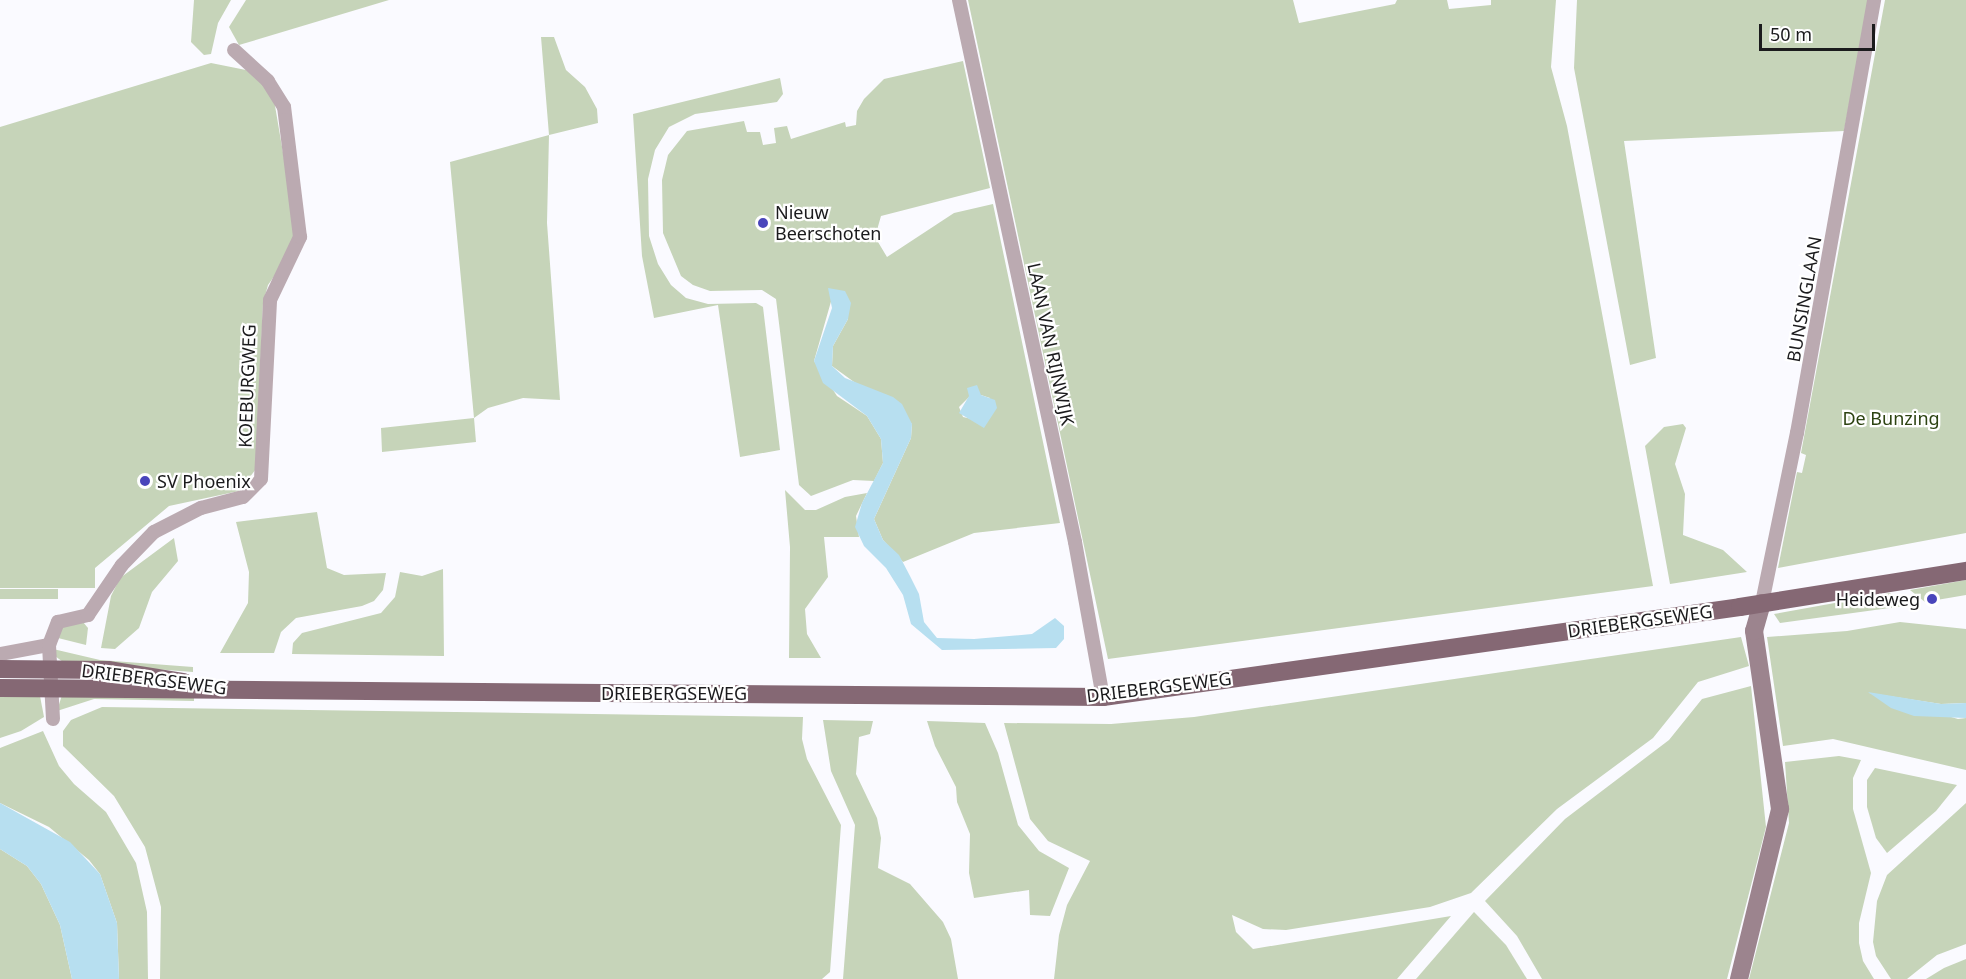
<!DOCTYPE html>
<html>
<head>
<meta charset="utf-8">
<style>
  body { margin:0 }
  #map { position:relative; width:1966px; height:979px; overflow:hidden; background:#fafaff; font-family:"Noto Sans",sans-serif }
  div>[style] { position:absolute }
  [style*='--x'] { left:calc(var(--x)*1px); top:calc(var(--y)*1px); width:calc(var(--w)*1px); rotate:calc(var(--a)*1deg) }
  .green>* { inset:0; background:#c6d4b9; transform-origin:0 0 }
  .water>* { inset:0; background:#b7dff0 }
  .street>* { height:14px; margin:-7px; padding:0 7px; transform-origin:7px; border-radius:7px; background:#bbaab1 }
  .secondary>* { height:18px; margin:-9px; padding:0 9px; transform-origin:9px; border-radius:9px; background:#9c848e }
  .primary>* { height:18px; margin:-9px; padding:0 9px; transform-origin:9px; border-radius:9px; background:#856874 }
  .dots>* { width:16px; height:16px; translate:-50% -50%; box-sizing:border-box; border:3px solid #fff; border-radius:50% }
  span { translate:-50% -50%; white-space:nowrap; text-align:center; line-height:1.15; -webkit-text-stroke:4.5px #fff; paint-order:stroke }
  .poi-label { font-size:18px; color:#1b1b1d }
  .left { translate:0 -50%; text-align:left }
  .right { translate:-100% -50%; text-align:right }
  .street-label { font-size:18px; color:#1b1b1d }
  .park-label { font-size:18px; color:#2d4312 }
  .scale { position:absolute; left:1759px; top:24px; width:116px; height:27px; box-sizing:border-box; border:3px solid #1b1b1d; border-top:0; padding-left:8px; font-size:18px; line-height:21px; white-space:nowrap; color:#1b1b1d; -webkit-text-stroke:4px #fff; paint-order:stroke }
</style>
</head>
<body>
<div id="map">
  <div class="green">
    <i style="clip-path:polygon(194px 0,231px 0,218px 23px,211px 54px,204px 55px,191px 42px)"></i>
    <i style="clip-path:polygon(246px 0,389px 0,239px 45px,229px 27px)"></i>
    <i style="clip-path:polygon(968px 0,1293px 0,1299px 23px,1395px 4px,1397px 0,1447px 0,1449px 9px,1491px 5px,1491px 0,1556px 0,1551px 67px,1567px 126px,1653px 586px,1108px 659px)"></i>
    <i style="clip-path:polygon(1577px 0,1869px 0,1844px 131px,1624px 141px,1656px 358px,1630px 365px,1574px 68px)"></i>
    <i style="clip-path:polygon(1885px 0,1966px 0,1966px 533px,1778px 568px,1797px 472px,1802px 473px,1806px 455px,1801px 453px)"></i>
    <i style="clip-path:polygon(541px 37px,554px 37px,566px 70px,585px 87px,597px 109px,598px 123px,549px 135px,547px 223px,560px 400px,523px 398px,488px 408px,474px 418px,476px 442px,382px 452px,381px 428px,474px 418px,450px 162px,549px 135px)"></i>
    <i style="clip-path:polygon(evenodd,963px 61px,990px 188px,881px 216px,875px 237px,887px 257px,954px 213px,993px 204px,1060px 523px,974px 533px,903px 562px,883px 540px,874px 519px,911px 438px,912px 424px,832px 366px,833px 346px,848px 319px,832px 298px,814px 361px,837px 396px,867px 416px,881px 439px,883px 463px,874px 481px,853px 480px,811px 496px,799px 485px,776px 299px,762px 290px,710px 291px,693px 285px,681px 276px,663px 233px,662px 180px,668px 155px,687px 131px,744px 121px,747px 132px,760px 132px,763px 145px,776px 143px,774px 128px,787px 126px,791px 139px,845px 122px,846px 127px,856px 125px,857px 111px,864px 99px,884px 79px,963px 61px,981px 395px,990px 398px,990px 417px,985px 422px,963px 417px,959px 407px,970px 396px,981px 395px)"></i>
    <i style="clip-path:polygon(211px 63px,246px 70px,259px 80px,274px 100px,296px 229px,289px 255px,268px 285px,263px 303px,256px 469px,239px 491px,169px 506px,95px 568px,95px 588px,0 588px,0 127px)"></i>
    <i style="clip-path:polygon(780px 78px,783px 94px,777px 102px,695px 114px,669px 127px,655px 150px,648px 179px,649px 236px,658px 264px,671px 285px,686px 298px,708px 304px,756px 303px,763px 307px,780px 450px,740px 457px,718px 305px,654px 318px,642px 256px,633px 114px)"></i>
    <i style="clip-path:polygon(1683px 424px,1686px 428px,1675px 464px,1685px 494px,1683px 535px,1723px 550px,1747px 572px,1670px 584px,1645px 446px,1664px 427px)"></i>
    <i style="clip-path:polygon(785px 490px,805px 510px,816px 510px,845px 497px,867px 493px,856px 516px,859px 537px,824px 537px,828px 577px,805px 609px,807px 634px,821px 658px,789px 658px,790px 547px)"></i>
    <i style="clip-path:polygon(317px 512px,327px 568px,344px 575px,386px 573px,383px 590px,374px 601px,362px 606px,296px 618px,281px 632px,274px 653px,220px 653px,248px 603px,249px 572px,236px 522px)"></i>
    <i style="clip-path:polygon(174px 538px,178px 561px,152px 592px,139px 628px,115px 649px,101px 648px,111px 596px,120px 578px)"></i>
    <i style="clip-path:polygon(443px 569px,444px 656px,292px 654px,293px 643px,302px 633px,381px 613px,395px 597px,400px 572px,422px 576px)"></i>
    <i style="clip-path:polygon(1966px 580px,1966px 595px,1925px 602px,1910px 590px)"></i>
    <i style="left:0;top:589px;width:58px;height:10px"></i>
    <i style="clip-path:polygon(1890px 593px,1904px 606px,1780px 623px,1774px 614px)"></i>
    <i style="clip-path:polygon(83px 622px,88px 628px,86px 645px,54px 637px,58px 628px)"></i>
    <i style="clip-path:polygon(1900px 622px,1966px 629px,1966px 703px,1941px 704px,1869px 693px,1958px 719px,1966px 718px,1966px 770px,1833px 739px,1783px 746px,1767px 637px,1847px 631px)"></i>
    <i style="clip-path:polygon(1741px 637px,1749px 666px,1698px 682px,1653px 738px,1557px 809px,1471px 893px,1430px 907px,1286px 930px,1263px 929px,1232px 915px,1236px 932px,1253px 949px,1451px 916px,1397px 979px,1054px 979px,1059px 935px,1067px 905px,1090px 861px,1048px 841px,1030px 819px,1004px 723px,1111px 724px,1194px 717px)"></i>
    <i style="clip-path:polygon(53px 649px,100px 660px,193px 667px,193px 672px,63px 662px,55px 656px)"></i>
    <i style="clip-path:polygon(1751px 686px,1766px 827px,1727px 979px,1542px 979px,1517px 936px,1485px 901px,1565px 819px,1669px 740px,1702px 699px)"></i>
    <i style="clip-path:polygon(0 692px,40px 696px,44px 717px,21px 731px,0 738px)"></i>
    <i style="clip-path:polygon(62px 695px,194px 697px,194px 701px,94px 699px,57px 711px)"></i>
    <i style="clip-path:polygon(102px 707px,803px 717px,802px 739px,807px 759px,841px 825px,830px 972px,822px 979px,160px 979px,161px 907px,145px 847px,114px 796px,63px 746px,63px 731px,71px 720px)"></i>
    <i style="clip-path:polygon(823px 720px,873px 721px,870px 734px,859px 737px,856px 774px,877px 818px,881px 838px,878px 868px,910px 884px,943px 922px,951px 939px,958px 979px,843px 979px,855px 825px,831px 771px)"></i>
    <i style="clip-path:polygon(927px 721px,985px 723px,998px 753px,1018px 825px,1039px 851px,1069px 868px,1050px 916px,1030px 915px,1029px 890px,974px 898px,969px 873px,970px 834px,957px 802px,956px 787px,935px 746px)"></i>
    <i style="clip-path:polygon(43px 731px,59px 766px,74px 784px,106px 812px,136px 863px,147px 912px,148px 979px,119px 979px,117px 923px,100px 874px,89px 860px,49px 827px,0 803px,0 748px)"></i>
    <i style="clip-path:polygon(1839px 756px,1861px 760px,1853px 778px,1853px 809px,1871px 873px,1859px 923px,1859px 943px,1863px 961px,1874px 979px,1749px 979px,1789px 823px,1785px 762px)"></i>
    <i style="clip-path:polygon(1875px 768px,1957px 785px,1936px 811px,1887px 853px,1876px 838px,1867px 807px,1867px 780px)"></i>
    <i style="clip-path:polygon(1966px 803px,1966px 944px,1937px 955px,1907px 979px,1891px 979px,1876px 956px,1873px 942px,1877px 901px,1887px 875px)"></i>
    <i style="clip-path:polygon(0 849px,27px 866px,41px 884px,60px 925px,72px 979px,0 979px)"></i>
    <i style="clip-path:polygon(1474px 912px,1506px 945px,1527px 979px,1416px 979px)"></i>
    <i style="clip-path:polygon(1966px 959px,1966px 979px,1926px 979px,1944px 968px)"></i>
  </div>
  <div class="water">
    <i style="clip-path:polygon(828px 288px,845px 291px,851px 303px,848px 319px,833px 346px,832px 366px,845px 378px,893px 397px,902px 404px,912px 424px,911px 438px,874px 519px,883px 540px,899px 555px,910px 576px,919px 594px,924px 622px,937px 638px,974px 639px,1032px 634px,1055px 618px,1064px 626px,1064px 639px,1056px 648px,942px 650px,911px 624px,903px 595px,886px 568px,864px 546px,855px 527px,862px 503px,883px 463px,881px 439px,867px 416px,823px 383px,814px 361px,832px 308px)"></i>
    <i style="clip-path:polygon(977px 385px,981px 395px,995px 400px,997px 408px,984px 428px,959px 413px,969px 396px,967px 388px)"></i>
    <i style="clip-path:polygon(1868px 692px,1941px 704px,1966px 703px,1966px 718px,1914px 716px,1891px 708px)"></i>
    <i style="clip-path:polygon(0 803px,70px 842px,100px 874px,117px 923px,119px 979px,72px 979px,60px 925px,41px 884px,27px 866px,0 849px)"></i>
  </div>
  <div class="street">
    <i style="--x:959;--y:0;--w:554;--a:77.92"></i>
    <i style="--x:1075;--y:542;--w:158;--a:79.8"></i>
    <i style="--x:1762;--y:603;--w:174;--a:-78.4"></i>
    <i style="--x:1797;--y:433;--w:440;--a:-79.9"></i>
    <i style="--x:0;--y:654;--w:50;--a:-10.4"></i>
    <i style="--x:53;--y:719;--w:74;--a:-93.1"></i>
    <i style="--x:49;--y:645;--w:25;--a:-69"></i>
    <i style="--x:58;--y:622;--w:31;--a:-13"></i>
    <i style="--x:88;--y:615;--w:60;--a:-55.8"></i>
    <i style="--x:122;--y:565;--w:46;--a:-45.9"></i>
    <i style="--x:154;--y:532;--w:53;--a:-27.1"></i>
    <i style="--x:201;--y:508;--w:43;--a:-14.7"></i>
    <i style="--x:243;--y:497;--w:25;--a:-45"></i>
    <i style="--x:261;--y:479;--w:179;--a:-87.1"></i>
    <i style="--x:270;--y:300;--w:70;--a:-64.5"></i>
    <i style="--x:300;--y:237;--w:131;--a:-97"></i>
    <i style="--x:284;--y:107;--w:31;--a:-122"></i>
    <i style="--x:268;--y:81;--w:46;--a:-137.6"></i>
  </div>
  <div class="secondary">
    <i style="--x:1739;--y:979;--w:175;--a:-76.4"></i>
    <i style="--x:1780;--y:809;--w:180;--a:-98.3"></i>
    <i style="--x:1754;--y:631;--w:29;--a:-74"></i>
  </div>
  <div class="primary">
    <i style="--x:0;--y:669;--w:108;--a:0.5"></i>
    <i style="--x:108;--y:670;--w:77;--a:9"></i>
    <i style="--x:0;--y:688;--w:1103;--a:0.47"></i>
    <i style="--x:1103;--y:697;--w:643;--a:-8.04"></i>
    <i style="--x:1740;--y:607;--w:229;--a:-9.1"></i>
  </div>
  <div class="dots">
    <i style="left:763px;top:223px;background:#4945bb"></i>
    <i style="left:145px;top:481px;background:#4945bb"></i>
    <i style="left:1932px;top:599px;background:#4945bb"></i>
  </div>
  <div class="poi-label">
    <span class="left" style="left:775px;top:223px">Nieuw<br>Beerschoten</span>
    <span class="left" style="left:157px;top:481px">SV Phoenix</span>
    <span class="right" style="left:1920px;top:599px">Heideweg</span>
  </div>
  <div class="street-label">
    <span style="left:1804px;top:299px;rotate:-80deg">BUNSINGLAAN</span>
    <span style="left:1051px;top:344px;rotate:78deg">LAAN VAN RIJNWIJK</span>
    <span style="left:247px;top:386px;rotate:-88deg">KOEBURGWEG</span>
    <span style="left:1640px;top:621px;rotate:-8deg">DRIEBERGSEWEG</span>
    <span style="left:154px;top:679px;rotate:7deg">DRIEBERGSEWEG</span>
    <span style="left:1159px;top:687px;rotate:-7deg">DRIEBERGSEWEG</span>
    <span style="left:674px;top:693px">DRIEBERGSEWEG</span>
  </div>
  <div class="park-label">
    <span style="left:1891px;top:418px">De Bunzing</span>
  </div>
  <div class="scale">50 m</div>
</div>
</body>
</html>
